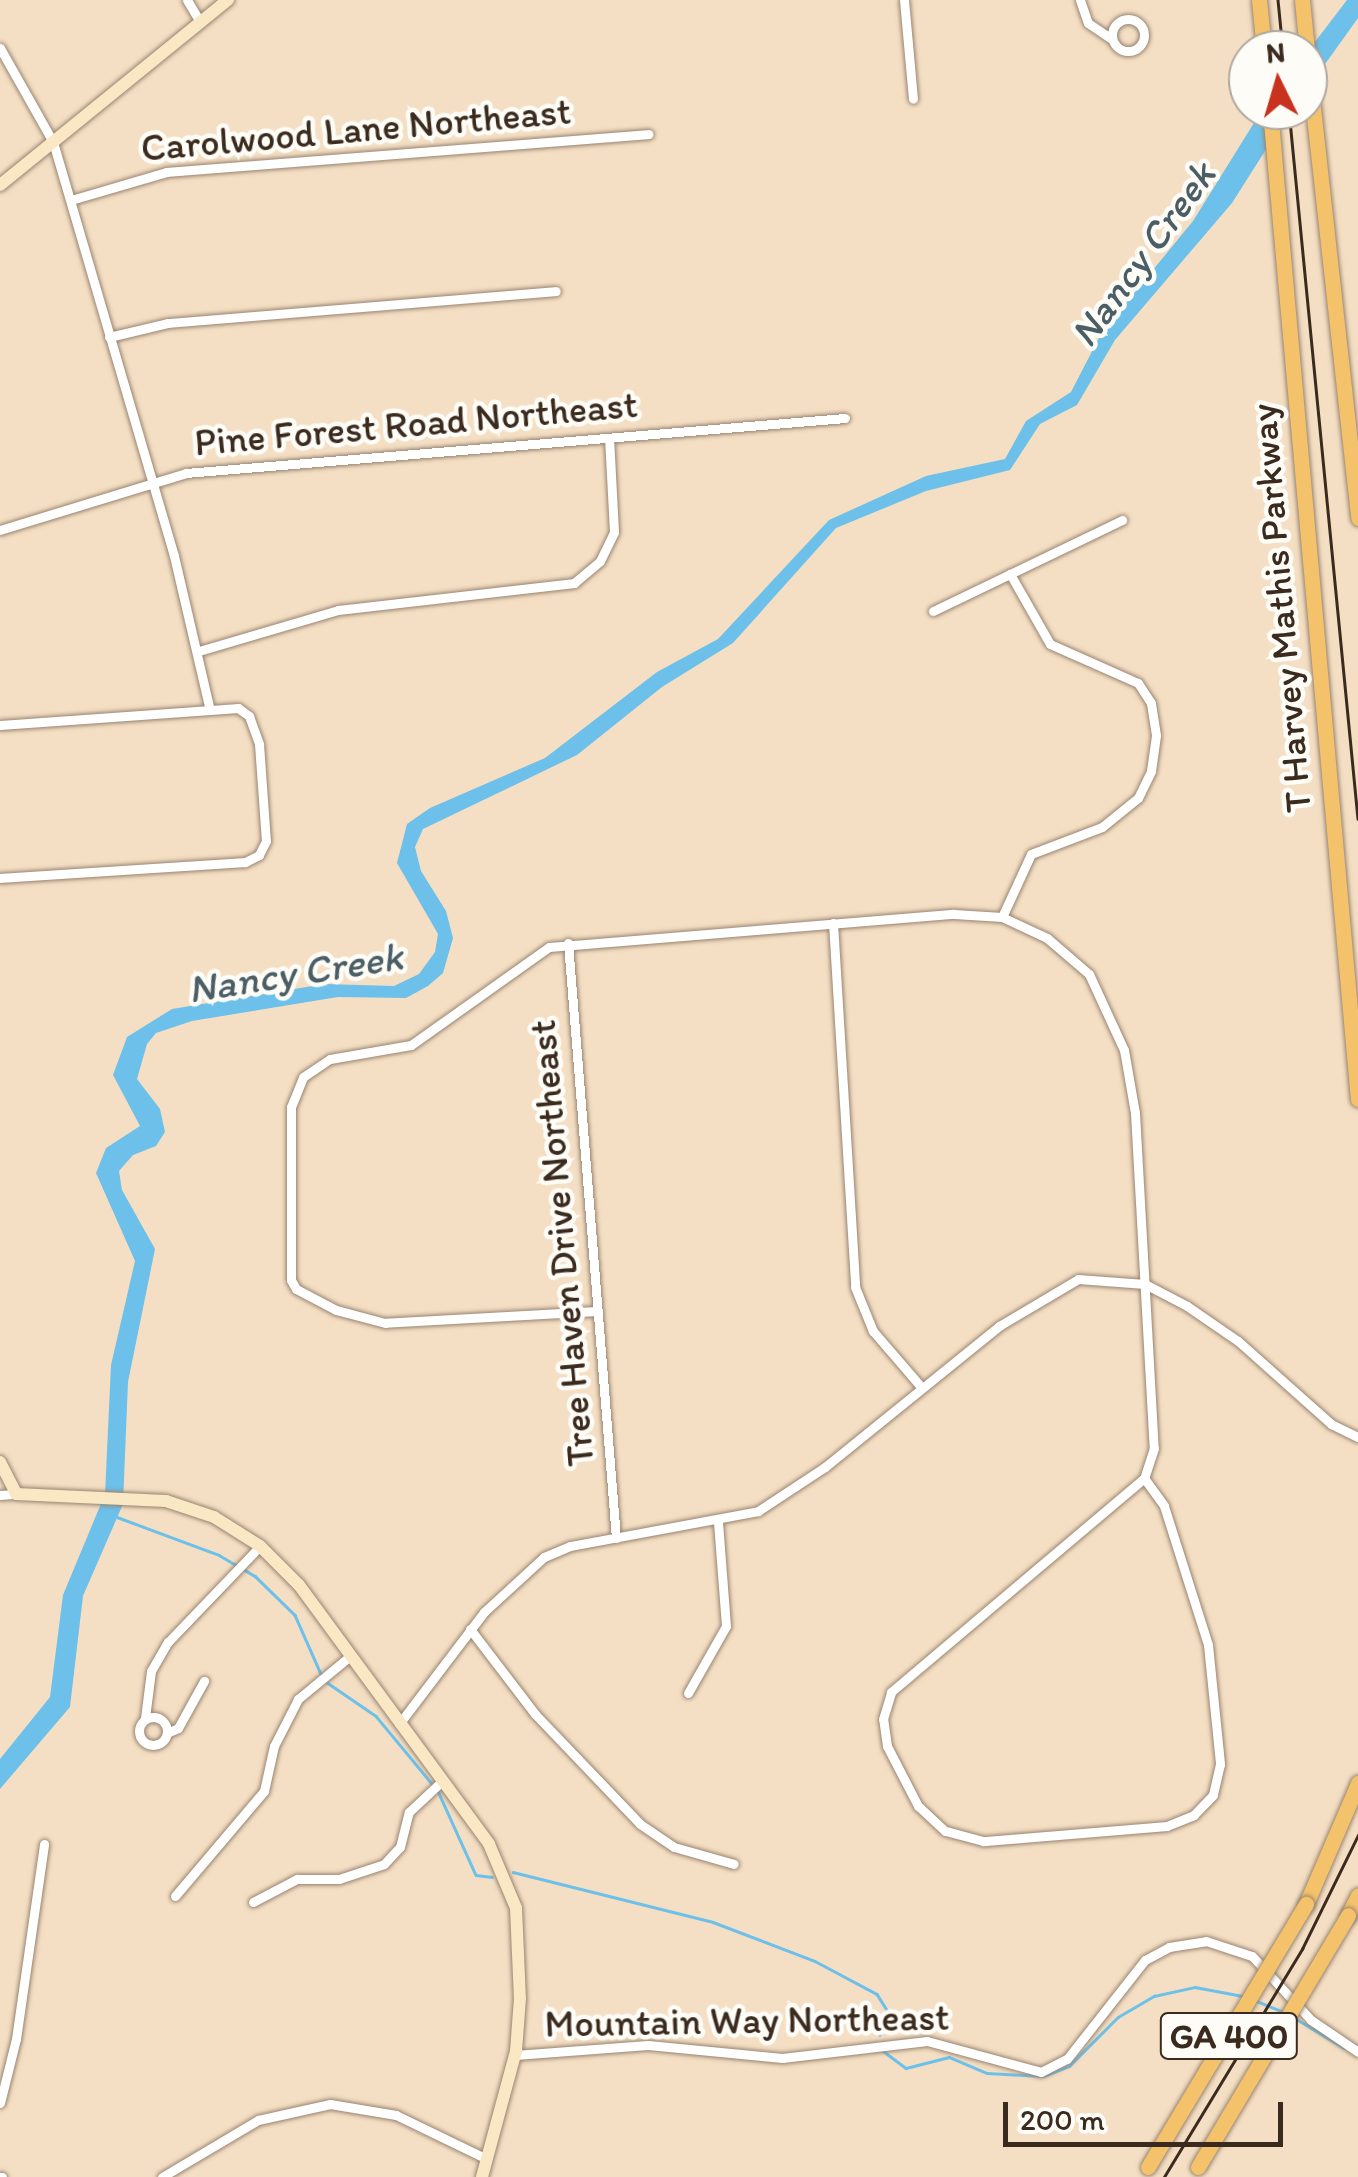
<!DOCTYPE html>
<html>
<head>
<meta charset="utf-8">
<style>
  body { margin:0 }
  #map { position:relative; width:1358px; height:2177px; overflow:hidden; background:#f5dfc4; font-family:Itim,sans-serif }
  div>[style] { position:absolute }
  [style*='--x'] { left:calc(var(--x)*1px); top:calc(var(--y)*1px); width:calc(var(--w)*1px); rotate:calc(var(--a)*1deg) }
  .water>* { inset:0; background:#6dc0e9 }
  .stream>* { height:2.5px; margin:-1.25px; padding:0 1.25px; transform-origin:1.25px; border-radius:1.25px; background:#6dc0e9 }
  .roads { filter:drop-shadow(0 0 2px #988471) drop-shadow(0 0 2px #988471) }
  .street>* { height:9px; margin:-4.5px; padding:0 4.5px; transform-origin:4.5px; border-radius:4.5px; background:#fff }
  .street>.ring { margin:-4.5px; padding:0; box-sizing:content-box; background:none; border:9px solid #fff; border-radius:50% }
  .secondary>* { height:12px; margin:-6px; padding:0 6px; transform-origin:6px; border-radius:6px; background:#fae7c3 }
  .highway>* { height:15px; margin:-7.5px; padding:0 7.5px; transform-origin:7.5px; border-radius:7.5px; background:#f3c26a }
  .rail>* { height:2.5px; margin:-1.25px; padding:0 1.25px; transform-origin:1.25px; border-radius:1.25px; background:#3b2a1e }
  .bridges { filter:drop-shadow(0 0 2px #988471) drop-shadow(0 0 2px #988471) }
  .highway-bridge>* { height:15px; margin:-7.5px; padding:0 7.5px; transform-origin:7.5px; border-radius:7.5px; background:#f3c26a }
  span { translate:-50% -50%; white-space:nowrap; text-align:center; line-height:1.15; -webkit-text-stroke:9px #fdfcf7; paint-order:stroke }
  .shield-label span { padding:2px 8px; background:#fdfcf7; border:2px solid; border-radius:8px; -webkit-text-stroke-width:0 }
  .shield-label { font-size:35px; color:#3b2a1e; font-weight:700 }
  .street-label { font-size:38px; color:#3b2a1e }
  .water-label { font-size:40px; color:#4c5e65; font-style:italic }
  .north { position:absolute; left:1228px; top:30px; width:100px; height:100px; box-sizing:border-box; background:#fdfcf7; border:2px solid #afa8a0; border-radius:50%; rotate:355deg; font-size:28px; font-weight:700; line-height:40px; text-align:center; color:#3b2a1e }
  .north::after { content:''; display:block; margin:auto; width:35px; height:45px; background:#c8321e; clip-path:polygon(50% 0,100% 100%,50% 72%,0 100%) }
  .scale { position:absolute; left:1003px; top:2102px; width:280px; height:45px; box-sizing:border-box; border:5px solid #3b2a1e; border-top:0; padding-left:12px; font-size:30px; line-height:35px; white-space:nowrap; color:#3b2a1e; -webkit-text-stroke:8px #fdfcf7; paint-order:stroke }
</style>
</head>
<body>
<div id="map">
  <div class="water">
    <i style="clip-path:polygon(1347px 0,1358px 0,1358px 18px,1308px 88px,1308px 51px)"></i>
    <i style="clip-path:polygon(1262px 110px,1291px 110px,1232px 203px,1115px 340px,1077px 405px,1040px 424px,1010px 470px,926px 491px,836px 528px,733px 643px,662px 687px,577px 755px,423px 829px,415px 847px,421px 871px,446px 911px,453px 938px,443px 973px,428px 986px,406px 998px,338px 997px,192px 1021px,156px 1033px,147px 1044px,137px 1079px,160px 1109px,165px 1132px,156px 1146px,133px 1155px,119px 1171px,122px 1190px,155px 1249px,128px 1382px,123px 1504px,83px 1596px,70px 1707px,0 1789px,0 1759px,50px 1697px,63px 1595px,105px 1494px,111px 1365px,135px 1261px,96px 1173px,106px 1148px,140px 1126px,113px 1075px,127px 1037px,172px 1009px,325px 984px,394px 986px,419px 974px,435px 952px,438px 934px,397px 863px,407px 824px,430px 808px,545px 758px,657px 672px,718px 639px,829px 520px,926px 476px,1005px 459px,1026px 421px,1071px 392px,1102px 332px,1193px 221px)"></i>
  </div>
  <div class="stream">
    <i style="--x:117;--y:1517;--w:109;--a:20.4"></i>
    <i style="--x:219;--y:1555;--w:42;--a:30.3"></i>
    <i style="--x:255;--y:1576;--w:56;--a:44.3"></i>
    <i style="--x:295;--y:1615;--w:64;--a:66.2"></i>
    <i style="--x:325;--y:1681;--w:62;--a:34.5"></i>
    <i style="--x:376;--y:1716;--w:89;--a:50.4"></i>
    <i style="--x:438;--y:1791;--w:92;--a:65.7"></i>
    <i style="--x:476;--y:1875;--w:16;--a:7"></i>
    <i style="--x:513;--y:1872;--w:206;--a:14"></i>
    <i style="--x:713;--y:1922;--w:109;--a:20.9"></i>
    <i style="--x:815;--y:1961;--w:70;--a:28"></i>
    <i style="--x:877;--y:1994;--w:26;--a:58"></i>
    <i style="--x:891;--y:2016;--w:22;--a:120"></i>
    <i style="--x:1254;--y:2000;--w:32;--a:22"></i>
    <i style="--x:1295;--y:2018;--w:57;--a:31.5"></i>
    <i style="--x:882;--y:2050;--w:30;--a:37"></i>
    <i style="--x:906;--y:2068;--w:44;--a:-14.3"></i>
    <i style="--x:949;--y:2057;--w:41;--a:22.8"></i>
    <i style="--x:987;--y:2073;--w:56;--a:3.1"></i>
    <i style="--x:1043;--y:2076;--w:28;--a:-21"></i>
    <i style="--x:1069;--y:2066;--w:69;--a:-45"></i>
    <i style="--x:1118;--y:2017;--w:42;--a:-30.3"></i>
    <i style="--x:1154;--y:1996;--w:42;--a:-12.4"></i>
    <i style="--x:1195;--y:1987;--w:48;--a:10.8"></i>
  </div>
  <div class="roads">
    <div class="street">
      <i style="--x:187;--y:0;--w:23;--a:59"></i>
      <i style="--x:904;--y:0;--w:99;--a:84.8"></i>
      <i style="--x:1080;--y:0;--w:24;--a:71"></i>
      <i style="--x:1088;--y:23;--w:29;--a:34"></i>
      <i class="ring" style="left:1112px;top:19px;width:23px;height:23px"></i>
      <i style="--x:0;--y:48;--w:108;--a:60.6"></i>
      <i style="--x:53;--y:142;--w:431;--a:73.7"></i>
      <i style="--x:174;--y:556;--w:155;--a:76.9"></i>
      <i style="--x:71;--y:200;--w:100;--a:-16.3"></i>
      <i style="--x:167;--y:172;--w:483;--a:-4.5"></i>
      <i style="--x:109;--y:337;--w:61;--a:-13.3"></i>
      <i style="--x:168;--y:323;--w:389;--a:-4.7"></i>
      <i style="--x:0;--y:530;--w:195;--a:-17"></i>
      <i style="--x:186;--y:473;--w:661;--a:-4.77"></i>
      <i style="--x:933;--y:611;--w:210;--a:-25.7"></i>
      <i style="--x:199;--y:651;--w:145;--a:-16.4"></i>
      <i style="--x:338;--y:610;--w:238;--a:-6.5"></i>
      <i style="--x:574;--y:583;--w:34;--a:-40"></i>
      <i style="--x:600;--y:561;--w:32;--a:-64"></i>
      <i style="--x:614;--y:532;--w:94;--a:-93"></i>
      <i style="--x:0;--y:725;--w:239;--a:-4.1"></i>
      <i style="--x:238;--y:708;--w:14;--a:36"></i>
      <i style="--x:249;--y:716;--w:30;--a:70"></i>
      <i style="--x:259;--y:744;--w:97;--a:85.9"></i>
      <i style="--x:266;--y:841;--w:16;--a:117"></i>
      <i style="--x:259;--y:855;--w:16;--a:153"></i>
      <i style="--x:245;--y:862;--w:246;--a:176.3"></i>
      <i style="--x:1002;--y:917;--w:69;--a:-65.3"></i>
      <i style="--x:1031;--y:854;--w:76;--a:-20.8"></i>
      <i style="--x:1102;--y:827;--w:46;--a:-38.9"></i>
      <i style="--x:1138;--y:798;--w:30;--a:-64"></i>
      <i style="--x:1151;--y:771;--w:36;--a:-82"></i>
      <i style="--x:1156;--y:735;--w:32;--a:-99"></i>
      <i style="--x:1151;--y:703;--w:24;--a:-123"></i>
      <i style="--x:1138;--y:683;--w:96;--a:-156.1"></i>
      <i style="--x:1050;--y:644;--w:81;--a:-119.7"></i>
      <i style="--x:833;--y:923;--w:365;--a:86.5"></i>
      <i style="--x:855;--y:1287;--w:48;--a:67.8"></i>
      <i style="--x:873;--y:1331;--w:75;--a:49.3"></i>
      <i style="--x:568;--y:943;--w:597;--a:85.39"></i>
      <i style="--x:597;--y:1311;--w:212;--a:176.8"></i>
      <i style="--x:385;--y:1323;--w:51;--a:-165.1"></i>
      <i style="--x:336;--y:1310;--w:45;--a:-152.3"></i>
      <i style="--x:296;--y:1289;--w:10;--a:-119"></i>
      <i style="--x:291;--y:1280;--w:173;--a:-90"></i>
      <i style="--x:291;--y:1107;--w:32;--a:-68"></i>
      <i style="--x:303;--y:1077;--w:32;--a:-34"></i>
      <i style="--x:330;--y:1059;--w:82;--a:-9.8"></i>
      <i style="--x:411;--y:1045;--w:169;--a:-35.4"></i>
      <i style="--x:549;--y:947;--w:406;--a:-4.7"></i>
      <i style="--x:954;--y:914;--w:48;--a:3.6"></i>
      <i style="--x:1002;--y:917;--w:50;--a:25"></i>
      <i style="--x:1047;--y:938;--w:55;--a:40.6"></i>
      <i style="--x:1089;--y:974;--w:84;--a:65.3"></i>
      <i style="--x:1124;--y:1050;--w:64;--a:80.1"></i>
      <i style="--x:1135;--y:1113;--w:336;--a:86.8"></i>
      <i style="--x:1154;--y:1448;--w:32;--a:108"></i>
      <i style="--x:1144;--y:1478;--w:34;--a:54"></i>
      <i style="--x:1164;--y:1506;--w:146;--a:72.4"></i>
      <i style="--x:1208;--y:1645;--w:120;--a:84.2"></i>
      <i style="--x:1220;--y:1764;--w:32;--a:103"></i>
      <i style="--x:1213;--y:1795;--w:28;--a:134"></i>
      <i style="--x:1194;--y:1815;--w:29;--a:158"></i>
      <i style="--x:1167;--y:1826;--w:185;--a:175.3"></i>
      <i style="--x:983;--y:1841;--w:39;--a:-165"></i>
      <i style="--x:945;--y:1831;--w:37;--a:-137"></i>
      <i style="--x:918;--y:1806;--w:68;--a:-117.3"></i>
      <i style="--x:887;--y:1746;--w:27;--a:-98"></i>
      <i style="--x:883;--y:1719;--w:28;--a:-73"></i>
      <i style="--x:891;--y:1692;--w:331;--a:-40.2"></i>
      <i style="--x:0;--y:1495;--w:16;--a:-4"></i>
      <i style="--x:470;--y:1629;--w:107;--a:52.6"></i>
      <i style="--x:535;--y:1714;--w:152;--a:46.3"></i>
      <i style="--x:640;--y:1824;--w:41;--a:34.1"></i>
      <i style="--x:674;--y:1847;--w:62;--a:15.8"></i>
      <i style="--x:688;--y:1693;--w:77;--a:-60.4"></i>
      <i style="--x:726;--y:1626;--w:105;--a:-94.4"></i>
      <i class="ring" style="left:139px;top:1717px;width:19px;height:19px"></i>
      <i style="--x:145;--y:1718;--w:47;--a:-82.7"></i>
      <i style="--x:151;--y:1671;--w:34;--a:-60"></i>
      <i style="--x:168;--y:1642;--w:133;--a:-46.2"></i>
      <i style="--x:399;--y:1724;--w:141;--a:-52.8"></i>
      <i style="--x:484;--y:1612;--w:81;--a:-42.5"></i>
      <i style="--x:544;--y:1557;--w:28;--a:-23"></i>
      <i style="--x:570;--y:1546;--w:191;--a:-10.5"></i>
      <i style="--x:758;--y:1511;--w:80;--a:-33.3"></i>
      <i style="--x:825;--y:1467;--w:224;--a:-39"></i>
      <i style="--x:999;--y:1326;--w:92;--a:-30.7"></i>
      <i style="--x:1078;--y:1279;--w:67;--a:4.3"></i>
      <i style="--x:1145;--y:1284;--w:47;--a:27.6"></i>
      <i style="--x:1187;--y:1306;--w:62;--a:34.5"></i>
      <i style="--x:1238;--y:1341;--w:125;--a:41.7"></i>
      <i style="--x:1331;--y:1424;--w:30;--a:26"></i>
      <i style="--x:167;--y:1733;--w:12;--a:-24"></i>
      <i style="--x:178;--y:1728;--w:54;--a:-61"></i>
      <i style="--x:175;--y:1896;--w:138;--a:-49.7"></i>
      <i style="--x:264;--y:1791;--w:46;--a:-77.5"></i>
      <i style="--x:274;--y:1746;--w:53;--a:-62.9"></i>
      <i style="--x:298;--y:1699;--w:67;--a:-39.6"></i>
      <i style="--x:253;--y:1902;--w:50;--a:-27.6"></i>
      <i style="--x:297;--y:1879;--w:42;--a:0"></i>
      <i style="--x:339;--y:1879;--w:47;--a:-18.4"></i>
      <i style="--x:384;--y:1864;--w:23;--a:-47"></i>
      <i style="--x:400;--y:1847;--w:36;--a:-76"></i>
      <i style="--x:409;--y:1812;--w:45;--a:-43.2"></i>
      <i style="--x:515;--y:2055;--w:133;--a:-4.3"></i>
      <i style="--x:648;--y:2045;--w:135;--a:5.5"></i>
      <i style="--x:782;--y:2058;--w:146;--a:-6.7"></i>
      <i style="--x:927;--y:2041;--w:118;--a:15.2"></i>
      <i style="--x:1041;--y:2072;--w:29;--a:-27"></i>
      <i style="--x:1067;--y:2059;--w:126;--a:-51.8"></i>
      <i style="--x:1145;--y:1960;--w:27;--a:-28"></i>
      <i style="--x:1169;--y:1947;--w:37;--a:-9"></i>
      <i style="--x:1206;--y:1941;--w:48;--a:18.1"></i>
      <i style="--x:1252;--y:1956;--w:87;--a:47.3"></i>
      <i style="--x:1311;--y:2020;--w:57;--a:34.2"></i>
      <i style="--x:0;--y:2103;--w:66;--a:-76"></i>
      <i style="--x:16;--y:2039;--w:197;--a:-81.8"></i>
      <i style="--x:0;--y:2177;--w:2;--a:0"></i>
      <i style="--x:162;--y:2177;--w:112;--a:-30.7"></i>
      <i style="--x:258;--y:2120;--w:74;--a:-12.5"></i>
      <i style="--x:330;--y:2104;--w:67;--a:9.5"></i>
      <i style="--x:396;--y:2115;--w:101;--a:25.8"></i>
    </div>
    <div class="secondary">
      <i style="--x:0;--y:185;--w:294;--a:-39.1"></i>
      <i style="--x:0;--y:1462;--w:36;--a:63"></i>
      <i style="--x:16;--y:1494;--w:150;--a:2.7"></i>
      <i style="--x:166;--y:1501;--w:51;--a:18.4"></i>
      <i style="--x:214;--y:1517;--w:54;--a:32.2"></i>
      <i style="--x:260;--y:1546;--w:55;--a:45"></i>
      <i style="--x:299;--y:1585;--w:321;--a:53.7"></i>
      <i style="--x:489;--y:1844;--w:69;--a:67.1"></i>
      <i style="--x:516;--y:1908;--w:90;--a:87.5"></i>
      <i style="--x:520;--y:1998;--w:53;--a:94.3"></i>
      <i style="--x:516;--y:2051;--w:131;--a:105.1"></i>
    </div>
    <div class="highway">
      <i style="--x:1259;--y:0;--w:50;--a:84.3"></i>
      <i style="--x:1302;--y:0;--w:50;--a:84.3"></i>
      <i style="--x:1308;--y:62;--w:459;--a:83.7"></i>
      <i style="--x:1270;--y:110;--w:993;--a:84.92"></i>
      <i style="--x:1306;--y:1904;--w:132;--a:-66.7"></i>
      <i style="--x:1348;--y:1915;--w:22;--a:-63"></i>
    </div>
  </div>
  <div class="rail">
    <i style="--x:1278;--y:0;--w:50;--a:84.3"></i>
    <i style="--x:1289;--y:110;--w:712;--a:84.44"></i>
    <i style="--x:1164;--y:2177;--w:267;--a:-58.8"></i>
    <i style="--x:1302;--y:1949;--w:127;--a:-63.8"></i>
  </div>
  <div class="bridges">
    <div class="highway-bridge">
      <i style="--x:1148;--y:2167;--w:307;--a:-59"></i>
      <i style="--x:1198;--y:2167;--w:293;--a:-59.2"></i>
    </div>
  </div>
  <div class="shield-label">
    <span style="left:1229px;top:2036px">GA 400</span>
  </div>
  <div class="street-label">
    <span style="left:356px;top:130px;rotate:-5deg">Carolwood Lane Northeast</span>
    <span style="left:416px;top:424px;rotate:-5deg">Pine Forest Road Northeast</span>
    <span style="left:1281px;top:608px;rotate:-95deg">T Harvey Mathis Parkway</span>
    <span style="left:562px;top:1243px;rotate:-95deg">Tree Haven Drive Northeast</span>
    <span style="left:747px;top:2021px;rotate:-1deg">Mountain Way Northeast</span>
  </div>
  <div class="water-label">
    <span style="left:1142px;top:254px;rotate:-54deg">Nancy Creek</span>
    <span style="left:295px;top:972px;rotate:-9deg">Nancy Creek</span>
  </div>
  <div class="north">N</div>
  <div class="scale">200 m</div>
</div>
</body>
</html>
